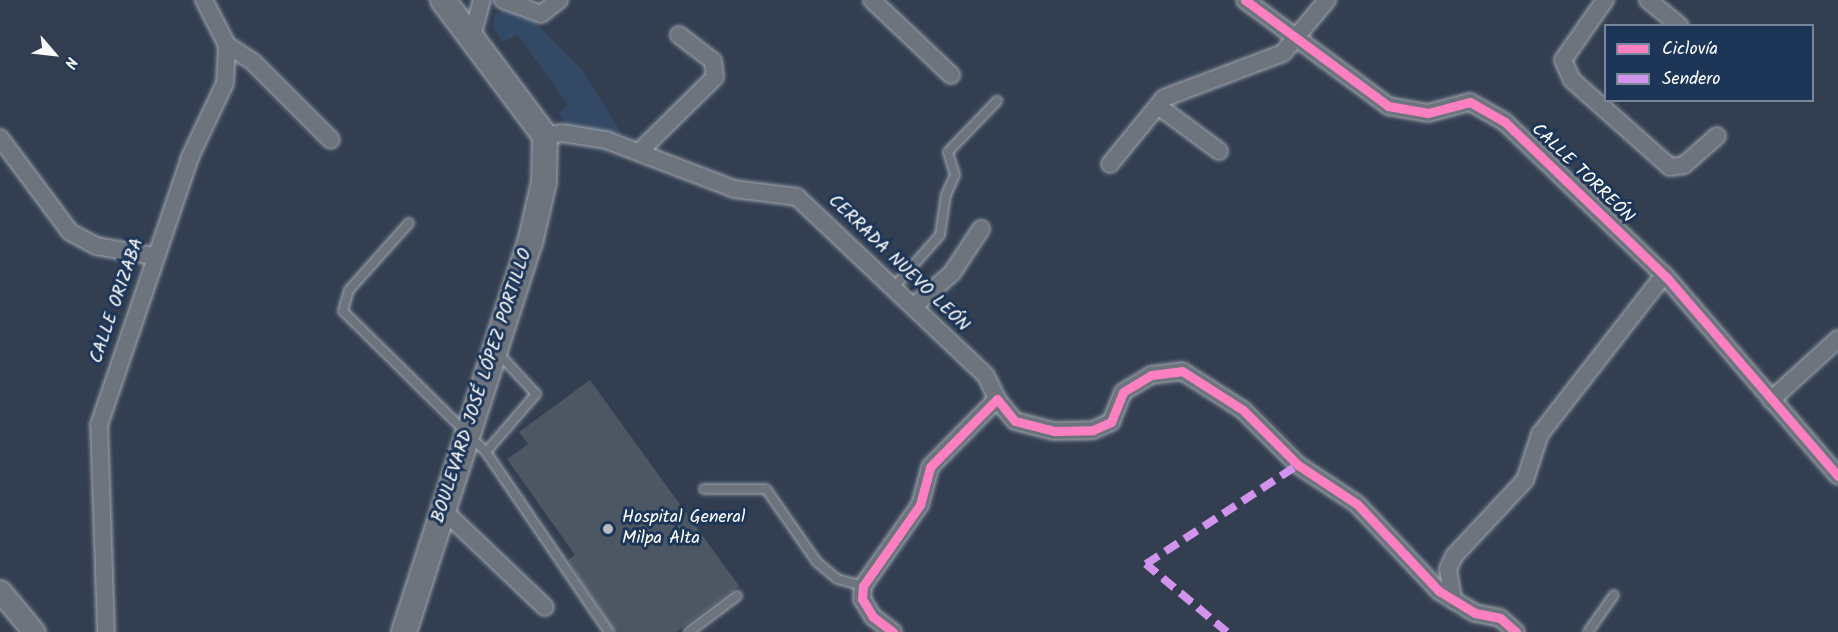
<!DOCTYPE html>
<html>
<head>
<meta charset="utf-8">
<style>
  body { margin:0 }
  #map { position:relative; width:1838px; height:632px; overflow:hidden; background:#333f51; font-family:Kalam,sans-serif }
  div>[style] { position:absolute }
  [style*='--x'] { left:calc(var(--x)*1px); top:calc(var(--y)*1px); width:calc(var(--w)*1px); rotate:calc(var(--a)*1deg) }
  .built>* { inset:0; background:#344965 }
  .building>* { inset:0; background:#4d5764 }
  .roads { filter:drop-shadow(0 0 2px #a3a9b1) drop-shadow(0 0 2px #a3a9b1) }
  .service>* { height:8px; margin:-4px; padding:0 4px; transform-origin:4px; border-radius:4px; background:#6e747e }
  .minor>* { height:16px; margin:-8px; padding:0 8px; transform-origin:8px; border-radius:8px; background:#6e747e }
  .tertiary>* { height:21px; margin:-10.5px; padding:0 10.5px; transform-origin:10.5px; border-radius:10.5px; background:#6e747e }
  .secondary>* { height:24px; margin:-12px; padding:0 12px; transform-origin:12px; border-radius:12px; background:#6e747e }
  .quiet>* { height:8px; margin-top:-4px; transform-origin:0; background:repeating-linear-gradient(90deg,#d193ec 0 15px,transparent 0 23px) }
  .cycleway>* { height:9px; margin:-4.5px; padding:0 4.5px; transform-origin:4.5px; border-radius:4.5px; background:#ff80c0 }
  .dots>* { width:16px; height:16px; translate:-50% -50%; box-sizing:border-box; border:3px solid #1d3557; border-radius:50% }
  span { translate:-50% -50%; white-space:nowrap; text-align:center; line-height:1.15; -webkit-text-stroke:6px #1d3557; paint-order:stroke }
  .street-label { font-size:18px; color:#fff }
  .poi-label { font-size:18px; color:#fff }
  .left { translate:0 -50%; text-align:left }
  .legend { position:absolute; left:1604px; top:24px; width:210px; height:78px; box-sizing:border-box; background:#1d3557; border:2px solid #77869a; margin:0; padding:8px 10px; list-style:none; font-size:18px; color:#fff }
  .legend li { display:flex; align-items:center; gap:12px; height:30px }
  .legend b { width:30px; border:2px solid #77869a }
  .north { position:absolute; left:24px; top:24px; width:60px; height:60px; -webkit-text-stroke:4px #1d3557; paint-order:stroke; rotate:118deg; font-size:16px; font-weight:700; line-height:24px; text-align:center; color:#fff }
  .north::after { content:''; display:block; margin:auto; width:21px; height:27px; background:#fff; clip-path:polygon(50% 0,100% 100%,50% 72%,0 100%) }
</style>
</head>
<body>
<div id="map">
  <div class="built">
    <i style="clip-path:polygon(508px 6px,536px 23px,583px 71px,622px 134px,568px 127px,559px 113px,568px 105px,518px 35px,503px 42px,494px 29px,494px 16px)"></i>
  </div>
  <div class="building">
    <i style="clip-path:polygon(590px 380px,739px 586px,676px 632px,615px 632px,568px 560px,575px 555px,507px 459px,528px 444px,519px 432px)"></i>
  </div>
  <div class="roads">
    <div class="service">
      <i style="--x:409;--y:223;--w:90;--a:131.8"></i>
      <i style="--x:349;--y:290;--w:22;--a:106"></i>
      <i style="--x:343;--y:311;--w:201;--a:44.6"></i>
      <i style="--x:486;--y:452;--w:77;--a:-49.2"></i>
      <i style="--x:536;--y:394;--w:56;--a:-132.8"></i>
      <i style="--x:894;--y:287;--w:69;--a:-48.5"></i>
      <i style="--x:940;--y:235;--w:40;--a:-81.5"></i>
      <i style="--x:946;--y:195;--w:22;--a:-66"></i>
      <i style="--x:955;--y:175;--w:24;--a:-107"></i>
      <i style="--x:948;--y:152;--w:71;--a:-46.1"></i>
      <i style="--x:486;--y:452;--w:218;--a:55.7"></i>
      <i style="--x:704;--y:489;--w:62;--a:0"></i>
      <i style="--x:766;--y:489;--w:89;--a:55.1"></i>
      <i style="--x:817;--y:562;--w:26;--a:40"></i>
      <i style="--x:837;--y:579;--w:27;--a:15"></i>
      <i style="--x:689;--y:632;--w:60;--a:-36.9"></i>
      <i style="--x:1588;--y:632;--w:45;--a:-54.9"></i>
    </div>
    <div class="minor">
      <i style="--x:503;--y:0;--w:40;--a:20.2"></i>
      <i style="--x:541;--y:14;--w:23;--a:-38"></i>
      <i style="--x:872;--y:0;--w:109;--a:43.5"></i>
      <i style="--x:1245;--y:0;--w:178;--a:36.5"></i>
      <i style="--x:1388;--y:106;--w:41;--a:9.9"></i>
      <i style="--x:1428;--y:113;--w:43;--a:-14.7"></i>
      <i style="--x:1470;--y:102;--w:40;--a:29.7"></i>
      <i style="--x:1505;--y:122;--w:226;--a:43.9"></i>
      <i style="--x:1668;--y:279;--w:260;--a:49.2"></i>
      <i style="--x:1605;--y:0;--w:73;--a:125"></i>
      <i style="--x:1563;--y:60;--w:22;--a:66"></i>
      <i style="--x:1572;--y:80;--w:131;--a:41.6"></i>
      <i style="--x:1670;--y:167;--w:14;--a:-8"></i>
      <i style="--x:1684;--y:165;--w:44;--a:-41.3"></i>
      <i style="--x:1648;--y:0;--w:41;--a:39.1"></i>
      <i style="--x:473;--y:33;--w:34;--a:-75"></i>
      <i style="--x:227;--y:45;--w:31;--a:33"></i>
      <i style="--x:253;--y:62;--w:110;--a:45"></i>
      <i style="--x:1158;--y:106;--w:76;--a:36.4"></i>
      <i style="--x:545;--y:136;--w:17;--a:-10"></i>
      <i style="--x:562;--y:133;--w:45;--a:9"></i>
      <i style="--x:606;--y:140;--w:137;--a:20.9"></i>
      <i style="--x:734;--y:189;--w:64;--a:7.2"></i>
      <i style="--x:797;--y:197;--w:260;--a:43.4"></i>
      <i style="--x:986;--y:376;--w:25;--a:64"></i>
      <i style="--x:0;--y:138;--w:117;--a:53.3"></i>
      <i style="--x:70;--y:232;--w:30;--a:28"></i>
      <i style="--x:96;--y:246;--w:59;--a:9.8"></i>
      <i style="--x:640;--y:151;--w:105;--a:-44.6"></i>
      <i style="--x:715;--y:77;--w:16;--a:-97"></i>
      <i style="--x:713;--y:61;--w:43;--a:-142.6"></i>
      <i style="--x:1110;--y:164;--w:85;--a:-50.7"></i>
      <i style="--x:1164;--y:98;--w:127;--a:-20.7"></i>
      <i style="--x:1283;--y:53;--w:69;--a:-50.3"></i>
      <i style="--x:914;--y:306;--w:50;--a:-41"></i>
      <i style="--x:952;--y:273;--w:53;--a:-56.6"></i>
      <i style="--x:1771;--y:400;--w:91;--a:-42.3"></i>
      <i style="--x:442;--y:509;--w:142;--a:43.6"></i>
      <i style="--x:1453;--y:600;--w:31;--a:-99"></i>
      <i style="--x:1448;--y:569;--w:14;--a:-65"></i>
      <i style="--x:1454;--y:556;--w:104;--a:-46.9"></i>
      <i style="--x:1525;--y:480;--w:48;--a:-71.9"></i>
      <i style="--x:1540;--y:434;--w:202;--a:-52.1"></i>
      <i style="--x:106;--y:632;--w:207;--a:-91.9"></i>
      <i style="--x:99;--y:425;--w:283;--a:-71.2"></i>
      <i style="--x:190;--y:157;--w:82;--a:-64.7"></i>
      <i style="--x:225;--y:83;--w:38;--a:-87"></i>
      <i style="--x:227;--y:45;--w:51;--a:-117.1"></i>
      <i style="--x:893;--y:632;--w:25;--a:-143"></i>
      <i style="--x:873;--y:617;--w:21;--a:-121"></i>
      <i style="--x:862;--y:599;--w:13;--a:-86"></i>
      <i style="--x:863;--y:586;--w:99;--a:-54.9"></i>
      <i style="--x:920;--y:505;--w:39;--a:-75"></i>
      <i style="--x:930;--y:467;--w:95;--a:-45.4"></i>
      <i style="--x:997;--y:399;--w:28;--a:51"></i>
      <i style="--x:1015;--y:421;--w:40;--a:14.4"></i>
      <i style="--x:1054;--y:431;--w:39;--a:-1"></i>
      <i style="--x:1093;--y:430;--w:20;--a:-24"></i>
      <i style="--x:1111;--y:422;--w:32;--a:-68"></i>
      <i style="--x:1123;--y:392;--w:33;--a:-31"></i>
      <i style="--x:1151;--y:375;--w:31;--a:-7"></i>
      <i style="--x:1182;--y:371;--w:72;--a:32.6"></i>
      <i style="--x:1243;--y:410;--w:78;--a:45"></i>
      <i style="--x:1298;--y:465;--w:71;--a:33.5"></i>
      <i style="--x:1357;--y:504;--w:120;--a:46.7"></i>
      <i style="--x:1439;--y:591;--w:42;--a:31.4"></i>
      <i style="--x:1475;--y:613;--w:25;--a:11"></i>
      <i style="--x:1500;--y:618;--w:21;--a:41"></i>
    </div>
    <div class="tertiary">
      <i style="--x:0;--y:591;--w:53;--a:50.3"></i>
    </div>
    <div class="secondary">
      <i style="--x:404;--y:632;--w:409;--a:-72.1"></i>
      <i style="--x:530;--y:243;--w:63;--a:-77.1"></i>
      <i style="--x:544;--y:182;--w:46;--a:-88.8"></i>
      <i style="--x:545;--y:136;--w:170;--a:-126.9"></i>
    </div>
  </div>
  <div class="quiet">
    <i style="--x:1227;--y:632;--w:106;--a:-140"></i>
    <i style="--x:1146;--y:564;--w:181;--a:-33.1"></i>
  </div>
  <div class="cycleway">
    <i style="--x:1245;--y:0;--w:178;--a:36.5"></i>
    <i style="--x:1388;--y:106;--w:41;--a:9.9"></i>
    <i style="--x:1428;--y:113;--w:43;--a:-14.7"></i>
    <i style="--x:1470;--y:102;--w:40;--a:29.7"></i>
    <i style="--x:1505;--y:122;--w:226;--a:43.9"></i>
    <i style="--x:1668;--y:279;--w:260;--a:49.2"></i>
    <i style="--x:893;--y:632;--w:25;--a:-143"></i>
    <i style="--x:873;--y:617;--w:21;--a:-121"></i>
    <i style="--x:862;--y:599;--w:13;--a:-86"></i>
    <i style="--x:863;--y:586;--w:99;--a:-54.9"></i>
    <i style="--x:920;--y:505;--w:39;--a:-75"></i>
    <i style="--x:930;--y:467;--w:95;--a:-45.4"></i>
    <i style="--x:997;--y:399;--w:28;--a:51"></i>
    <i style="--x:1015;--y:421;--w:40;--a:14.4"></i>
    <i style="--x:1054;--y:431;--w:39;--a:-1"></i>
    <i style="--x:1093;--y:430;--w:20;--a:-24"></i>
    <i style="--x:1111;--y:422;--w:32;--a:-68"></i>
    <i style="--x:1123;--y:392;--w:33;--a:-31"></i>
    <i style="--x:1151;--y:375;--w:31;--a:-7"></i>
    <i style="--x:1182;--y:371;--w:72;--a:32.6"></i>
    <i style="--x:1243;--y:410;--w:78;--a:45"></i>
    <i style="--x:1298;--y:465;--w:71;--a:33.5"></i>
    <i style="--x:1357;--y:504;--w:120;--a:46.7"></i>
    <i style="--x:1439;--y:591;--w:42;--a:31.4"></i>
    <i style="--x:1475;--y:613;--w:25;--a:11"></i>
    <i style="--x:1500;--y:618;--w:21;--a:41"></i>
  </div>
  <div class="dots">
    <i style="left:608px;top:529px;background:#b8bcc2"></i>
  </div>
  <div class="street-label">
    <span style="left:1582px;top:174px;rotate:44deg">CALLE TORREÓN</span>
    <span style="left:898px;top:264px;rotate:44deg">CERRADA NUEVO LEÓN</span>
    <span style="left:118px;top:301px;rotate:-71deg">CALLE ORIZABA</span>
    <span style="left:483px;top:386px;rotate:-72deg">BOULEVARD JOSÉ LÓPEZ PORTILLO</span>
  </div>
  <div class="poi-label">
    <span class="left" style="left:622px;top:529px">Hospital General<br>Milpa Alta</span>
  </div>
  <ul class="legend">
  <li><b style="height:8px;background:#ff80c0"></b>Ciclovía</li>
  <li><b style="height:8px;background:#d193ec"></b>Sendero</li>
  </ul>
  <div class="north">N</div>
</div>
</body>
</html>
